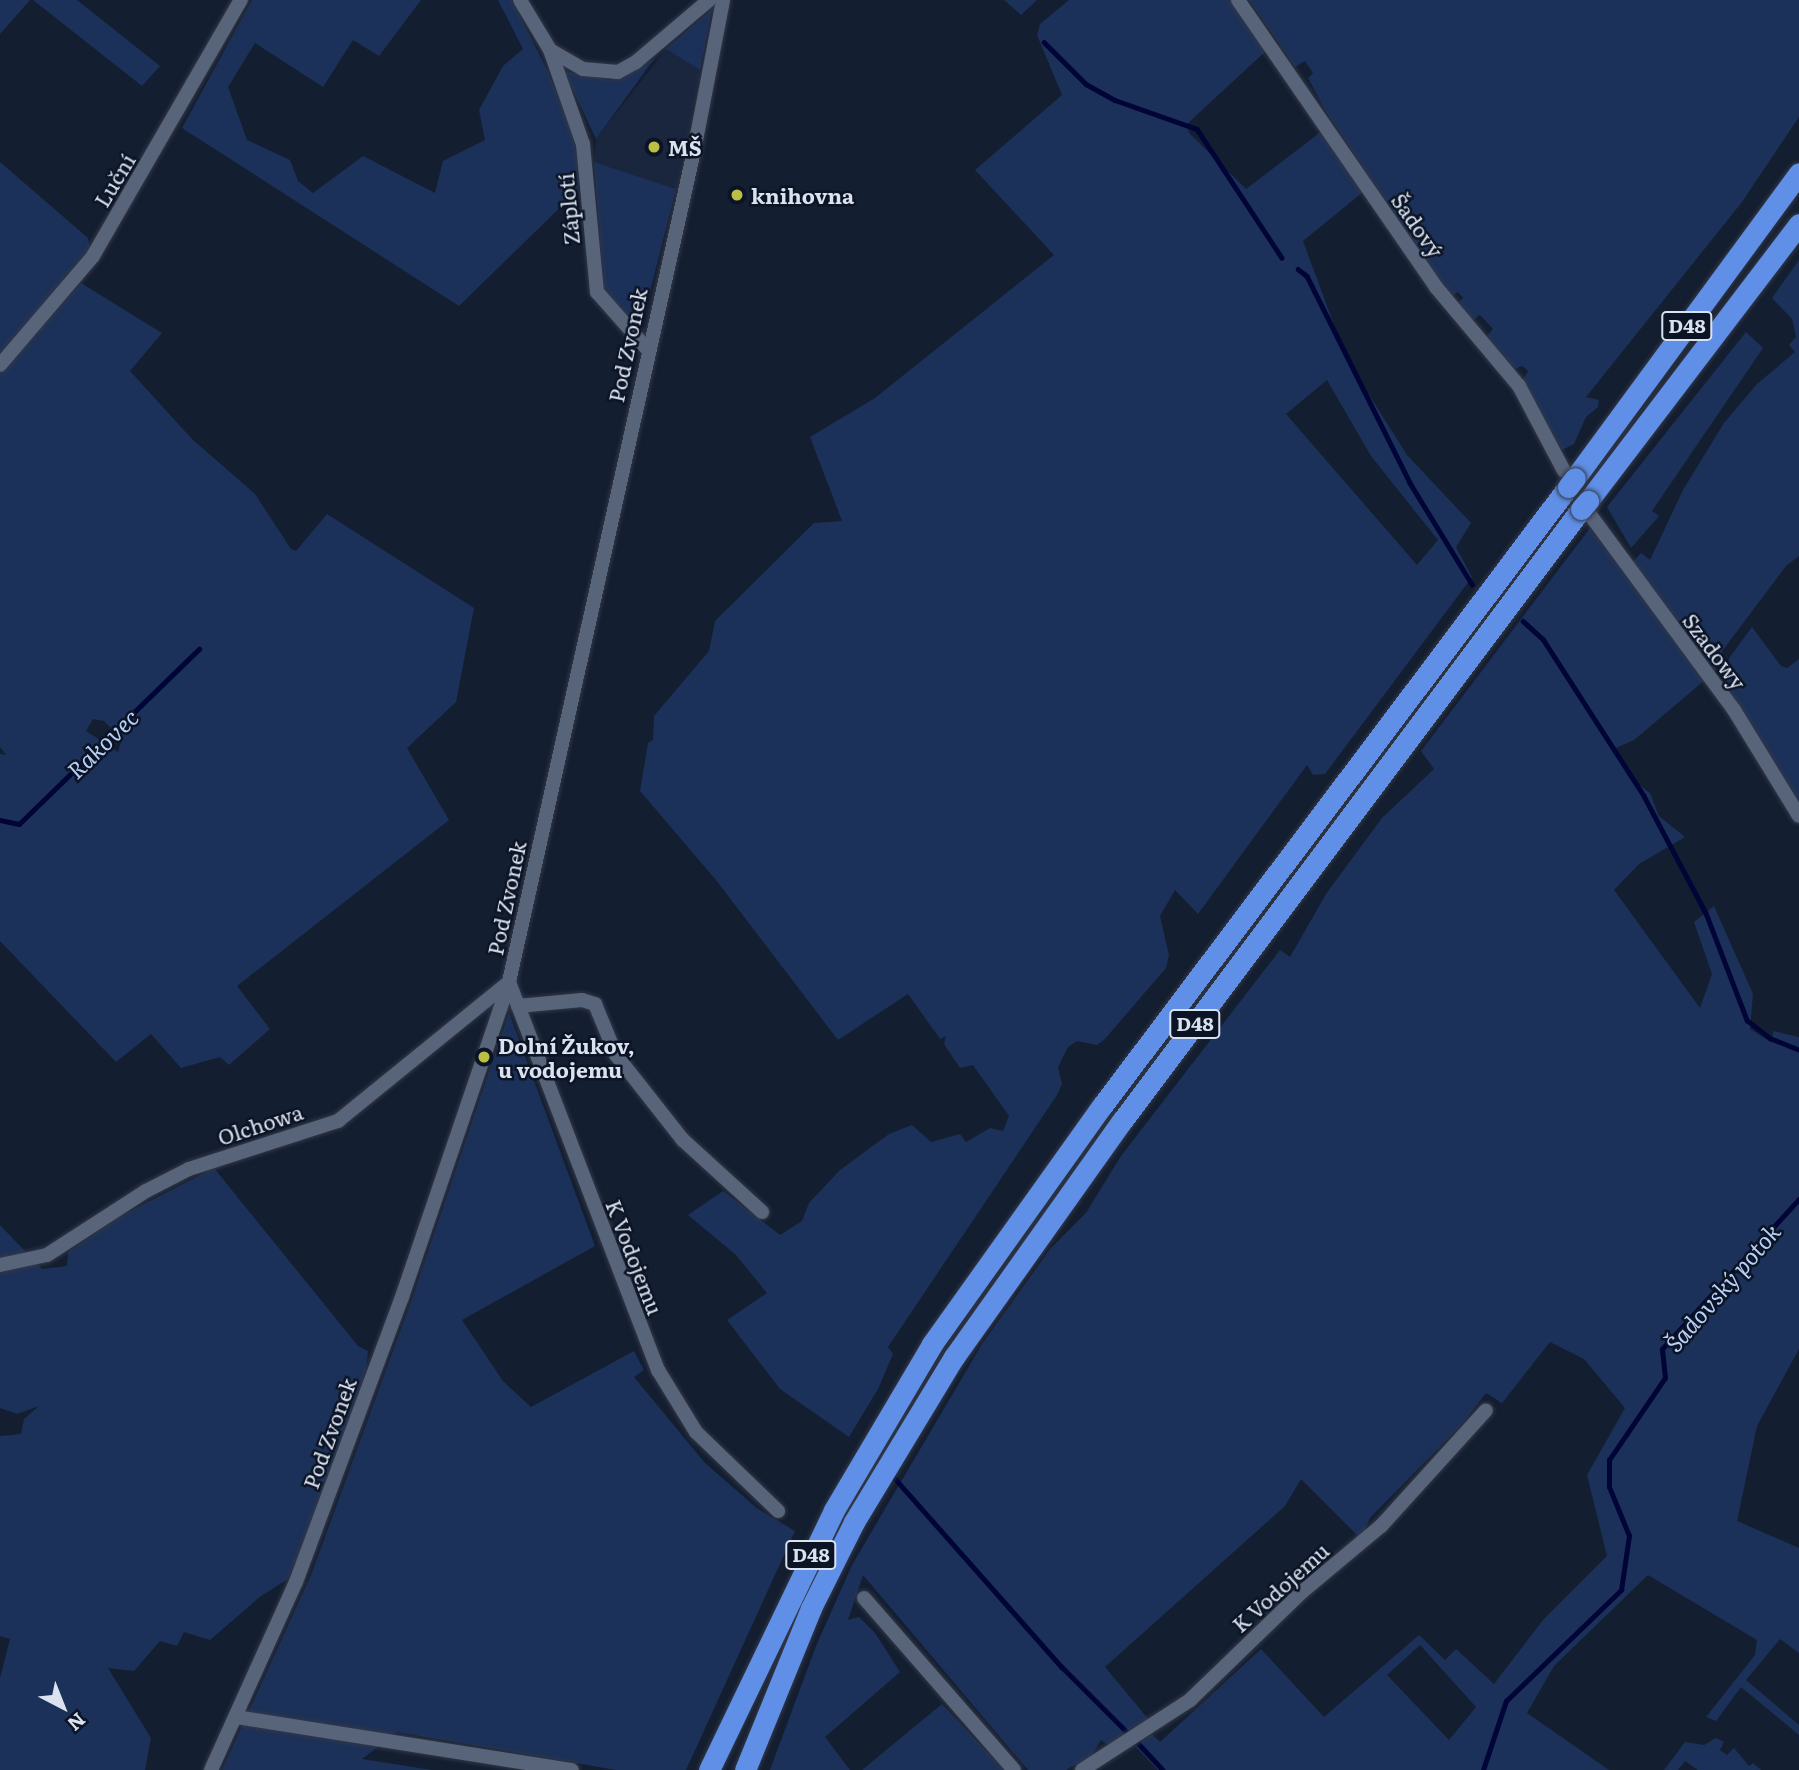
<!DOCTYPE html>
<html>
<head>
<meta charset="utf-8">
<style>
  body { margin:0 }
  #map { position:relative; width:1799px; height:1770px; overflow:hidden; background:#131e30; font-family:Literata,serif }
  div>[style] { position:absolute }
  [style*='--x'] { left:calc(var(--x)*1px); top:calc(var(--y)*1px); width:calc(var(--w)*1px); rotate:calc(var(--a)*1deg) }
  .built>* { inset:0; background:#19263e }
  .green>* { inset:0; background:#1c3159 }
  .stream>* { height:4.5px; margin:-2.25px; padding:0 2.25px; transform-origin:2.25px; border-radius:2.25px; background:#000437 }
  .roads { filter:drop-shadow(0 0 2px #323747) drop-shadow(0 0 2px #323747) }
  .minor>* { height:14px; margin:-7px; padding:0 7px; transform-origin:7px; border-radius:7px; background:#58647a }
  .highway>* { height:21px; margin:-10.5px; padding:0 10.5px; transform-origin:10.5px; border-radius:10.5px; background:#5f8fe6 }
  .bridges { filter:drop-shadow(0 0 2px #323747) drop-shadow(0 0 2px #323747) }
  .highway-bridge>* { height:21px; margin:-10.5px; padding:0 10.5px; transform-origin:10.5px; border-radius:10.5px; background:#5f8fe6 }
  .dots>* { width:19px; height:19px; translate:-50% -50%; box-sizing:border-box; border:4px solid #0b1425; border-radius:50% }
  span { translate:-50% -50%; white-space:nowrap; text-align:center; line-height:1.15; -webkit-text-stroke:5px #0b1425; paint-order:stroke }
  .shield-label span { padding:2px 5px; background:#0b1425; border:2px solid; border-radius:5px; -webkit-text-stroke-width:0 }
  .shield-label { font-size:19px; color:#dbe2ef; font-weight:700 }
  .poi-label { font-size:21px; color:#dbe2ef; font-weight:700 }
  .left { translate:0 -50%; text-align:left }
  .street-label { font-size:21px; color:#dbe2ef }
  .water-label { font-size:23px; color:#b8cff7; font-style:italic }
  .north { position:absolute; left:28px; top:1672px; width:70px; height:70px; -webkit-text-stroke:5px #0b1425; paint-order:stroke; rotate:138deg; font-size:19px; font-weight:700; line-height:28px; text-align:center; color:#dbe2ef }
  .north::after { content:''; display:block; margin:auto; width:24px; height:32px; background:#dbe2ef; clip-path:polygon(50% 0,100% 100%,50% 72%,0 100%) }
</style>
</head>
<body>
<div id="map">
  <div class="built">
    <i style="clip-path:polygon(666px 49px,700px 70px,676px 189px,594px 162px,596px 139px)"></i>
  </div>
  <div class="green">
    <i style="clip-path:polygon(0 0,30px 0,0 34px)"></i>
    <i style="clip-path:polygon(33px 0,77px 0,160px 66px,142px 86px)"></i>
    <i style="clip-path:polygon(252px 0,421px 0,379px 56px,353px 40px,323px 87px,255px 43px,228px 87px,247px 140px,290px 160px,298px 181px,313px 193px,363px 156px,435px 193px,443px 161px,485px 140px,479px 110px,503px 66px,523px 49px,498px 0,512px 0,550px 76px,572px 131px,581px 175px,576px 192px,459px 306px,182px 128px)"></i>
    <i style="clip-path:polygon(1004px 0,1037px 0,1021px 15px)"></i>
    <i style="clip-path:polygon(evenodd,1069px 0,1232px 0,1268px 49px,1187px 124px,1189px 133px,1246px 189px,1322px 131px,1363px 192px,1303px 241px,1347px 360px,1407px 455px,1471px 523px,1456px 547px,1472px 577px,1325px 774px,1313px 775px,1307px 765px,1198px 914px,1175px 890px,1160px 916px,1169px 955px,1166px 968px,1104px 1040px,1097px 1045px,1077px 1041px,1068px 1047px,1058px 1067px,1062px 1084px,1057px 1095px,888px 1347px,893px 1354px,878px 1389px,849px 1437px,780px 1389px,727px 1320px,767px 1293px,735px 1254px,688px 1215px,723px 1191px,780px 1235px,802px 1221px,809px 1203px,840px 1170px,889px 1134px,912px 1125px,931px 1142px,960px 1134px,966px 1142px,990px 1128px,1003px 1131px,1009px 1116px,973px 1065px,960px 1068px,944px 1044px,946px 1036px,940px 1039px,908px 994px,838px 1040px,716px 880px,640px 791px,648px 743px,653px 740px,654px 716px,709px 651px,715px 621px,814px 523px,842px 521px,810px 437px,875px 398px,1054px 255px,975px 170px,1062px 95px,1037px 35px,1040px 24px,1069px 0,1327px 380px,1371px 456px,1438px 540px,1417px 565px,1286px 414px,1327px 380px)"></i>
    <i style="clip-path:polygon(1249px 0,1799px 0,1799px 117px,1742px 202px,1586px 397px,1599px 400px,1598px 407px,1586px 417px,1574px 444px,1562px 450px,1523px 380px,1528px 371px,1522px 366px,1512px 370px,1485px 338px,1493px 329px,1480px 315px,1471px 322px,1456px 305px,1463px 298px,1458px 292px,1450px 297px,1325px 110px,1308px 78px,1313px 73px,1305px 61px,1295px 67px)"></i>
    <i style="clip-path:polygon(712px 9px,700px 70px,666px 49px)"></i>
    <i style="clip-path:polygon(654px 59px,596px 139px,564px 71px,611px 80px)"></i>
    <i style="clip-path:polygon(0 162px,88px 238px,90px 248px,0 355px)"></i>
    <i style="clip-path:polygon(594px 162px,676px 189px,640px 331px,604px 291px)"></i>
    <i style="clip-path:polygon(1799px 260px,1799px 556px,1786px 566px,1723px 650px,1713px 674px,1632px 563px,1641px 553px,1650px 560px,1683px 490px,1724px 423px,1757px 384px,1795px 352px,1789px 345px,1796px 337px,1792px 319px,1772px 298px)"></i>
    <i style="clip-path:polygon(evenodd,81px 283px,162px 333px,130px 371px,192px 439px,255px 494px,291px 549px,296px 551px,327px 514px,474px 608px,456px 702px,407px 748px,449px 820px,237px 986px,270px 1029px,229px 1065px,220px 1057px,181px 1068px,151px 1034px,116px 1062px,0 941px,0 754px,6px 755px,0 747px,0 374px,81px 283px,93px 719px,104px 721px,122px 739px,118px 752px,86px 731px,93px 719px)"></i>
    <i style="clip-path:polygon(1746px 332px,1763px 348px,1652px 511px,1659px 516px,1631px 548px,1607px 507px)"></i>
    <i style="clip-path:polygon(evenodd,1590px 528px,1705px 680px,1634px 740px,1616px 748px,1628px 776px,1650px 793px,1659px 816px,1685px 837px,1639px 864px,1614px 890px,1700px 1008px,1712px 974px,1694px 922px,1714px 906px,1753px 994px,1750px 1029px,1772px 1043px,1773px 1031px,1799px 1037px,1799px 1349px,1757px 1426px,1737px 1521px,1799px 1548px,1799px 1653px,1780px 1639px,1746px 1680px,1799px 1725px,1799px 1735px,1741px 1687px,1716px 1721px,1706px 1717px,1755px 1655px,1757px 1640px,1648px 1575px,1554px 1666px,1527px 1713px,1609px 1770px,1158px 1770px,1135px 1746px,1152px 1734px,1160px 1742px,1261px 1649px,1324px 1717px,1419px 1635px,1445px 1660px,1456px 1649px,1494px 1684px,1543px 1620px,1607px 1556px,1587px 1475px,1625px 1408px,1584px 1359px,1550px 1342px,1502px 1403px,1486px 1393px,1462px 1424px,1370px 1518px,1361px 1539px,1301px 1479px,1285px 1506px,1105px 1667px,1150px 1721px,1110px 1746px,1101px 1740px,1092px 1755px,1066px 1770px,1028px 1770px,863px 1575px,848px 1620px,859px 1617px,875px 1633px,900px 1672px,825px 1737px,850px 1770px,770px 1770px,816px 1646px,852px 1565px,982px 1344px,1050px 1249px,1086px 1213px,1121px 1156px,1280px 950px,1290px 957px,1326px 894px,1382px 818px,1434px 769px,1421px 751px,1590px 528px,1420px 1645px,1476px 1707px,1449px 1740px,1387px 1675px,1420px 1645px)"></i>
    <i style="clip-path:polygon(1752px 627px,1781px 666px,1787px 668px,1799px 659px,1799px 804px,1721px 683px,1730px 657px)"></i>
    <i style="clip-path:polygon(509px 1013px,595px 1246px,462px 1320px,503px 1381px,531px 1407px,634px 1351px,644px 1370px,634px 1377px,705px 1463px,758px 1509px,795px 1531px,686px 1770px,616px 1770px,397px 1732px,362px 1759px,432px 1770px,222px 1770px,311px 1575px,412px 1299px)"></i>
    <i style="clip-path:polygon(214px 1168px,358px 1346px,368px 1351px,366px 1371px,323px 1503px,288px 1579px,261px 1596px,210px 1640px,184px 1632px,177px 1646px,160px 1641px,134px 1671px,108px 1668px,151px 1738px,145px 1770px,0 1770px,0 1678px,10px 1639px,0 1636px,0 1436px,21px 1434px,24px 1419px,39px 1406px,17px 1414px,0 1408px,0 1225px,42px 1269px,67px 1266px,68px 1252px,121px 1216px)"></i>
    <i style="clip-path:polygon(942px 1704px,1004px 1770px,862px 1770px)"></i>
    <i style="clip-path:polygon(1716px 1738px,1724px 1742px,1720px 1750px,1727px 1755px,1734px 1748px,1749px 1766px,1753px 1763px,1761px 1770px,1698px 1770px,1685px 1761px,1678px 1770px,1664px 1770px,1685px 1742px,1704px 1745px)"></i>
  </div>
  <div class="stream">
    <i style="--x:1044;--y:42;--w:59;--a:45"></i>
    <i style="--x:1086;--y:84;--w:33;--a:29"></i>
    <i style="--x:1115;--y:100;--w:87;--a:19.5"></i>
    <i style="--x:1197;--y:129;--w:154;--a:56.6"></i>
    <i style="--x:1298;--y:269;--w:11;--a:38"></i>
    <i style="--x:1307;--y:276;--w:231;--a:63.5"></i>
    <i style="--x:1410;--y:483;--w:119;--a:58.5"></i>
    <i style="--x:1523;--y:621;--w:27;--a:42"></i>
    <i style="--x:1543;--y:639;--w:187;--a:57.2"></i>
    <i style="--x:1644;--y:796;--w:132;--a:62.1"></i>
    <i style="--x:1706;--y:913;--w:115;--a:69"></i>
    <i style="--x:1747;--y:1020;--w:29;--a:38"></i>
    <i style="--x:1770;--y:1038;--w:31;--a:22"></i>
    <i style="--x:0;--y:820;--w:19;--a:12"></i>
    <i style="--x:19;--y:824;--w:251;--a:-44.2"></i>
    <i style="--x:891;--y:1474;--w:258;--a:48.5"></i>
    <i style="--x:1062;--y:1667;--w:95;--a:45"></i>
    <i style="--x:1138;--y:1743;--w:37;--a:47"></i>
    <i style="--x:1483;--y:1770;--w:73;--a:-71.6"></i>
    <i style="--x:1506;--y:1701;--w:160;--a:-44"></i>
    <i style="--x:1621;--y:1590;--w:55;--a:-81.6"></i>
    <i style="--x:1629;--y:1536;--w:53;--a:-112.2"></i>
    <i style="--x:1609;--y:1487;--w:27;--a:-90"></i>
    <i style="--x:1609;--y:1460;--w:99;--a:-55.7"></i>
    <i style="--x:1665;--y:1378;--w:29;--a:-96"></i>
    <i style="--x:1662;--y:1349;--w:203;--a:-47.6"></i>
  </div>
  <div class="roads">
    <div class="minor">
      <i style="--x:520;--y:0;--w:58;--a:59"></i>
      <i style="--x:550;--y:50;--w:100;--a:70.7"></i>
      <i style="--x:583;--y:144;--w:149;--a:84.6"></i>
      <i style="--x:597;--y:292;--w:79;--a:48.6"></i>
      <i style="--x:1238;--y:0;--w:349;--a:55.4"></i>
      <i style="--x:1436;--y:287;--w:129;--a:50"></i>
      <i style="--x:1519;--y:386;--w:96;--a:62.1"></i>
      <i style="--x:550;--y:50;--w:38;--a:30"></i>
      <i style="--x:583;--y:69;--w:35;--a:5"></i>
      <i style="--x:618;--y:72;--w:21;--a:-29"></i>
      <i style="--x:636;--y:62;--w:96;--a:-40.3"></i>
      <i style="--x:0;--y:365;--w:143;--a:-49.5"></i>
      <i style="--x:93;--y:256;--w:296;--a:-60"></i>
      <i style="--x:1591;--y:516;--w:241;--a:53.6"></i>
      <i style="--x:1734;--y:710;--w:124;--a:58.5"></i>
      <i style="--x:518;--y:1006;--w:64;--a:-5.4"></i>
      <i style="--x:582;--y:1000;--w:14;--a:17"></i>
      <i style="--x:595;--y:1004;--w:55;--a:67.6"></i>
      <i style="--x:616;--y:1055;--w:108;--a:51.8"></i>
      <i style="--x:683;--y:1140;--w:107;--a:42.3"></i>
      <i style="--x:0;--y:1265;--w:48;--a:-12"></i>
      <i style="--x:47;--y:1255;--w:118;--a:-32.9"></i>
      <i style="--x:146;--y:1191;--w:48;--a:-27.1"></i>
      <i style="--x:189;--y:1169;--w:157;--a:-17.9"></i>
      <i style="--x:338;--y:1121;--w:220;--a:-39.1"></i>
      <i style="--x:509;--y:982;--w:416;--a:69"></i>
      <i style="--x:658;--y:1370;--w:73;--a:58.5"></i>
      <i style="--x:696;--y:1432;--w:114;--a:43.9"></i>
      <i style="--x:864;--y:1598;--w:228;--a:48.9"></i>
      <i style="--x:236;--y:1717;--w:340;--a:9"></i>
      <i style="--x:211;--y:1770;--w:206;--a:-65.7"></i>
      <i style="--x:296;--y:1582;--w:304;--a:-69.6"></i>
      <i style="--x:402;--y:1297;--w:333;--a:-71.2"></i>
      <i style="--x:509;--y:982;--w:851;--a:-77.45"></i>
      <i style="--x:694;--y:151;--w:154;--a:-79.1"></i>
      <i style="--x:1082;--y:1770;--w:129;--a:-32.9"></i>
      <i style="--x:1190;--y:1700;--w:156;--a:-44"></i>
      <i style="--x:1302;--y:1592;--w:103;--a:-39.9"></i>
      <i style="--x:1381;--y:1526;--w:156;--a:-47.8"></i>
    </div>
    <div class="highway">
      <i style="--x:1575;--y:478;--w:378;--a:-53.7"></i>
      <i style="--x:1588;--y:501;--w:348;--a:-52.7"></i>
      <i style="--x:709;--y:1770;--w:288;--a:-64.3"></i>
      <i style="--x:834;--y:1510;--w:193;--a:-59.4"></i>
      <i style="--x:932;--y:1344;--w:292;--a:-54.5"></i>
      <i style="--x:1102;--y:1106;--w:775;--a:-53.03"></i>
      <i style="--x:745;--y:1770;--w:175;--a:-67.8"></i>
      <i style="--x:811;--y:1608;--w:96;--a:-63.4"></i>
      <i style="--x:854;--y:1522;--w:193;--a:-58.8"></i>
      <i style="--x:954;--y:1357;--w:290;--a:-54.6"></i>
      <i style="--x:1122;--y:1121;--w:765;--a:-53.13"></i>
    </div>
  </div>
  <div class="bridges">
    <div class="highway-bridge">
      <i style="--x:1568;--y:487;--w:11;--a:-52"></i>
      <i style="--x:1581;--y:509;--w:11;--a:-49"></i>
    </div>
  </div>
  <div class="dots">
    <i style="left:654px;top:147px;background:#bbc045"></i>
    <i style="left:737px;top:195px;background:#bbc045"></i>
    <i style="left:484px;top:1057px;background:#bbc045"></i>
  </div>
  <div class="shield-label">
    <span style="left:1687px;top:326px">D48</span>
    <span style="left:1195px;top:1024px">D48</span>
    <span style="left:811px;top:1555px">D48</span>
  </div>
  <div class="poi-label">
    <span class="left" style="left:668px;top:147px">MŠ</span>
    <span class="left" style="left:751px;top:195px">knihovna</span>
    <span class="left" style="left:498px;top:1057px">Dolní Žukov,<br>u vodojemu</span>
  </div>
  <div class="street-label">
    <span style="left:114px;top:180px;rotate:-59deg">Luční</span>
    <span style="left:568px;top:209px;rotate:-95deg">Záplotí</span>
    <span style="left:1418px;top:225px;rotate:55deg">Šadový</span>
    <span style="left:627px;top:345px;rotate:-78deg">Pod Zvonek</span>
    <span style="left:1715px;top:651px;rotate:53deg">Szadowy</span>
    <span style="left:506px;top:898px;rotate:-78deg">Pod Zvonek</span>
    <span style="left:260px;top:1124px;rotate:-18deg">Olchowa</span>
    <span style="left:635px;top:1257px;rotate:69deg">K Vodojemu</span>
    <span style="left:329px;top:1433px;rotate:-70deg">Pod Zvonek</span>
    <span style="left:1280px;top:1587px;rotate:-42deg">K Vodojemu</span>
  </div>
  <div class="water-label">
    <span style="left:102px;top:743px;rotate:-44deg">Rakovec</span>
    <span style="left:1722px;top:1287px;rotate:-49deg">Šadovský potok</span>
  </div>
  <div class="north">N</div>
</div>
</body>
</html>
